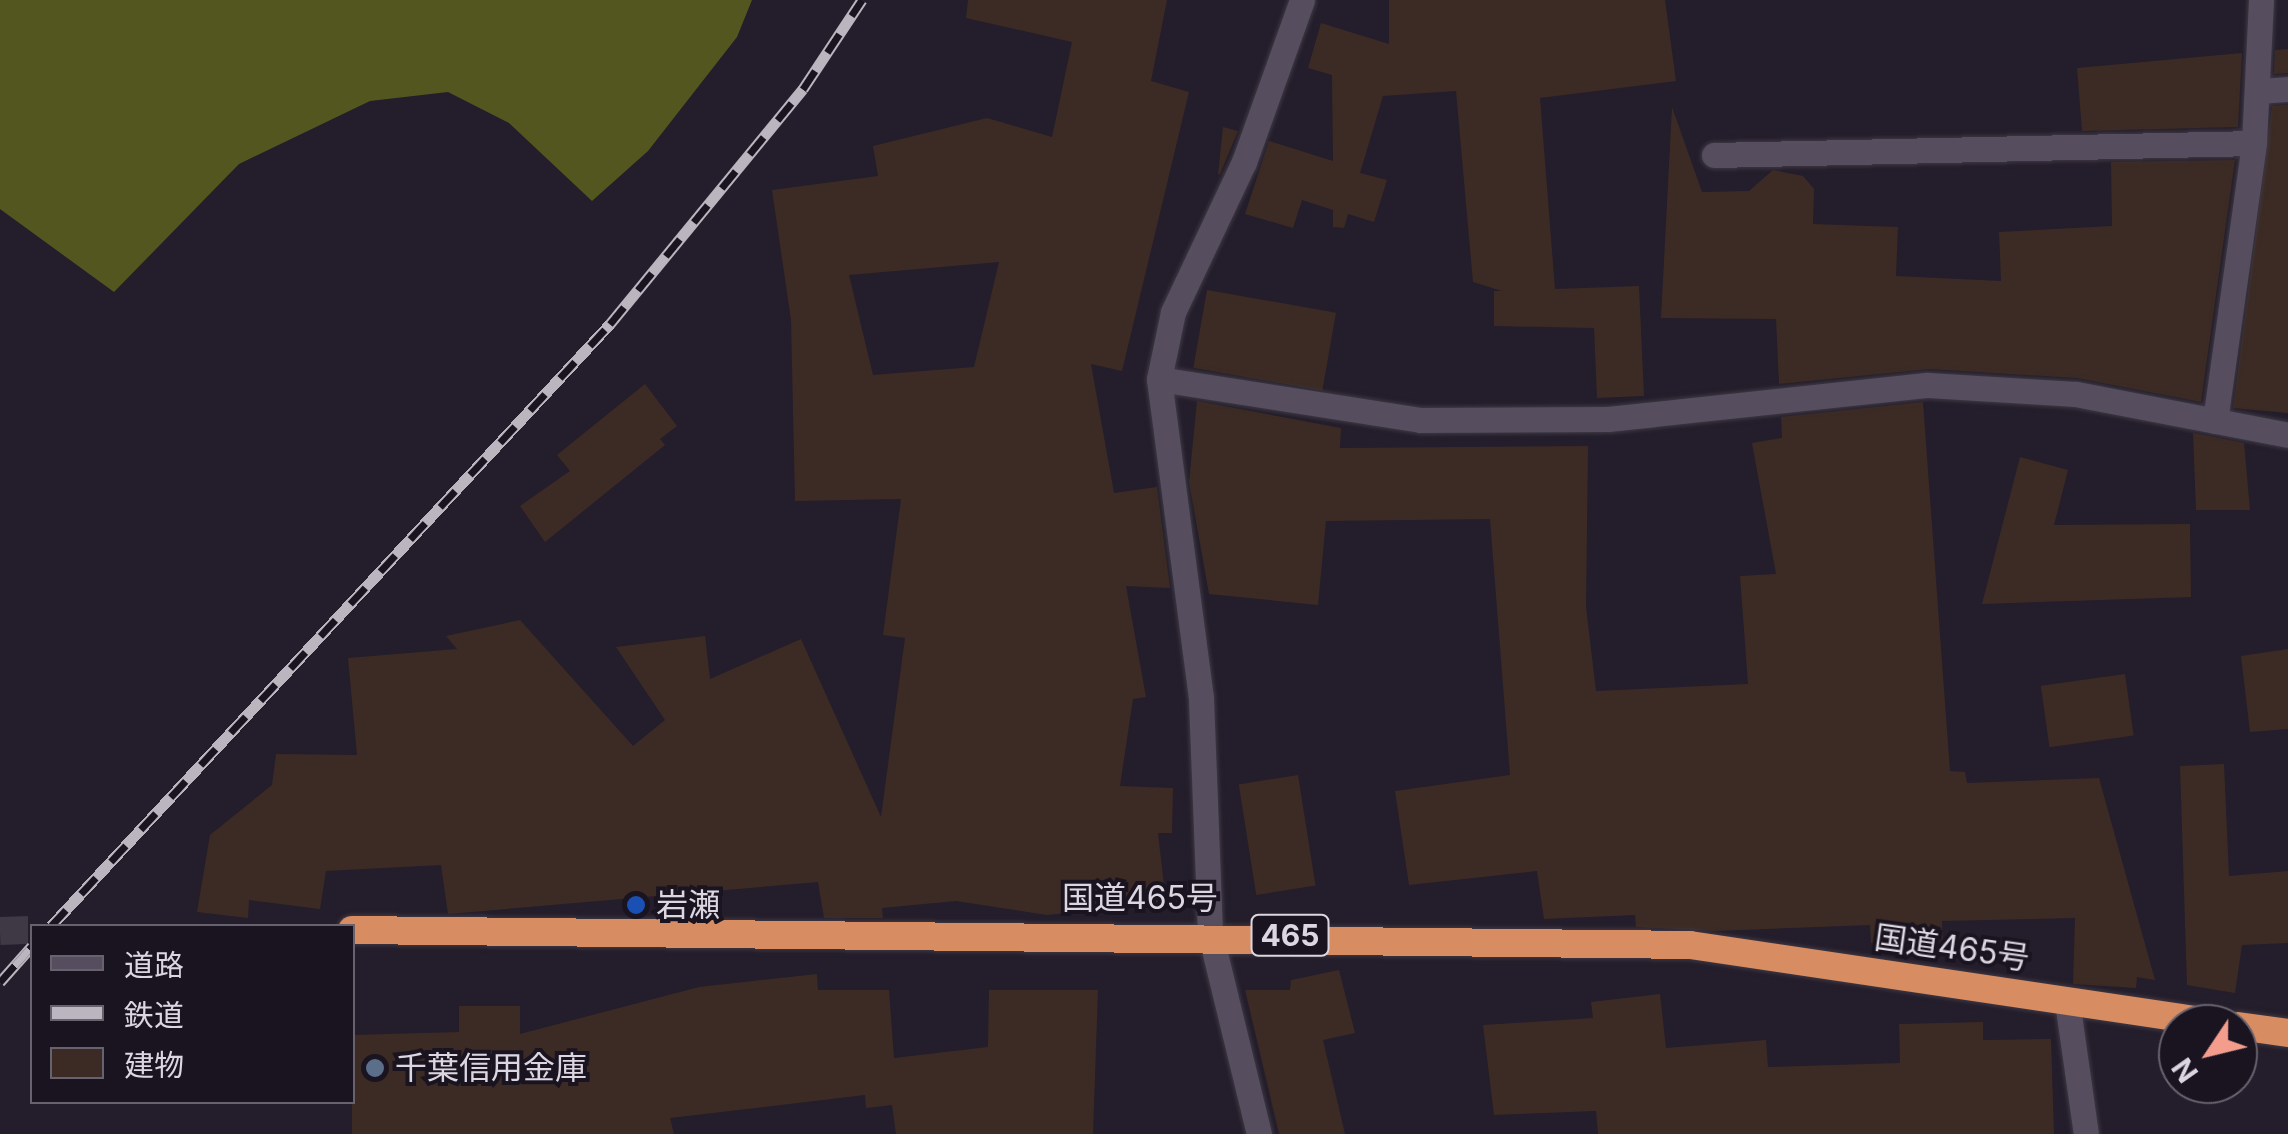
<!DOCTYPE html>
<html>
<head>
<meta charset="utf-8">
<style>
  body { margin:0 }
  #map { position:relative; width:2288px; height:1134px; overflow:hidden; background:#241d2b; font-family:Inter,"Noto Sans JP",sans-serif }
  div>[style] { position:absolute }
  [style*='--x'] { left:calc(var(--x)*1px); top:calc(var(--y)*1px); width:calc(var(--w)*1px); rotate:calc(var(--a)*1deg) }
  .forest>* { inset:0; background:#53571f }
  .building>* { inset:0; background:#3c2b24; transform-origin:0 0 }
  .trunk-tunnel>* { height:28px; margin-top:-14px; transform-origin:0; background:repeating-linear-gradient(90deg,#3f3946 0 28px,transparent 0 42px) }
  .roads { filter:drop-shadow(0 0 2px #3e3944) drop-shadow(0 0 2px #3e3944) }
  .service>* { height:25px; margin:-12.5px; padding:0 12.5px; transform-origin:12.5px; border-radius:12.5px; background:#564e5f }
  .minor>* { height:25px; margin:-12.5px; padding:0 12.5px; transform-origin:12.5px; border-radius:12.5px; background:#564e5f }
  .trunk>* { height:28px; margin:-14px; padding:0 14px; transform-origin:14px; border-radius:14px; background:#d88c62 }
  .rail>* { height:11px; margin-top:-5.5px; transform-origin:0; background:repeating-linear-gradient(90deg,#1a1421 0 22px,#bab5bf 0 44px); box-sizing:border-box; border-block:2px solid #bab5bf }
  .dots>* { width:28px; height:28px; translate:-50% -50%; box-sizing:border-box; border:5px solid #1a1421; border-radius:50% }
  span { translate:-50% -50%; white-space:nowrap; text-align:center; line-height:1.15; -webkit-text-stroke:8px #1a1421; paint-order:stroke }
  .shield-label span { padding:2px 8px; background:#1a1421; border:2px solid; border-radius:8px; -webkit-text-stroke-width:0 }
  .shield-label { font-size:30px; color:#dbd6e0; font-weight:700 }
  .street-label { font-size:32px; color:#dbd6e0 }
  .poi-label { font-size:32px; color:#dbd6e0 }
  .left { translate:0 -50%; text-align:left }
  .legend { position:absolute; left:30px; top:924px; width:325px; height:180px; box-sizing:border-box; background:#1a1421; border:2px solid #67626d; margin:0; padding:12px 18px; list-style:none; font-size:30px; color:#dbd6e0 }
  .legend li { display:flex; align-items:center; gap:20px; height:50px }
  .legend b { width:50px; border:2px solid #67626d }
  .north { position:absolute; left:2158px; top:1004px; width:100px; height:100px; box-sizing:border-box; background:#1a1421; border:2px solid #67626d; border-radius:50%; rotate:235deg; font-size:28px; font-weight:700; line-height:40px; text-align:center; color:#dbd6e0 }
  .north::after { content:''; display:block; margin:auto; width:35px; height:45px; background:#f49d8c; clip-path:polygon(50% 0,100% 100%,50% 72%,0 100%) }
</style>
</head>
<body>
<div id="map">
  <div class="forest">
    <i style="clip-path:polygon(0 0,752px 0,737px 37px,648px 151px,592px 201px,509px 123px,448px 92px,370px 101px,239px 164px,114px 292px,0 209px)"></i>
  </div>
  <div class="building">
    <i style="clip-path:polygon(evenodd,968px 0,1167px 0,1151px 81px,1189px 92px,1122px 371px,1091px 364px,1114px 493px,1157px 487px,1170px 588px,1126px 586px,1146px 697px,1133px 699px,1120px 786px,1173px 788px,1172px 833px,1158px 833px,1166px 903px,1047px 915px,956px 901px,882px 908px,883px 918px,824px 918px,818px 882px,448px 914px,441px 865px,326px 871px,320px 909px,249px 900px,248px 918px,197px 912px,210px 835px,272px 785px,276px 754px,357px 755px,348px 658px,457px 649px,446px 636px,520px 620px,633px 746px,665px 720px,616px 647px,705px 636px,710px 679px,801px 639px,881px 817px,905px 638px,883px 635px,901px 499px,795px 501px,791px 320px,772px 190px,878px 176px,873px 146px,987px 118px,1052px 137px,1072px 42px,966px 18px,968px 0,999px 262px,974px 367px,873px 375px,849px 275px,999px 262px)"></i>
    <i style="clip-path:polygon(1389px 0,1665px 0,1676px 81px,1540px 98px,1555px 289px,1639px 286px,1644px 396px,1597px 398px,1594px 328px,1494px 326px,1494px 291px,1502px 291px,1473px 282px,1456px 91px,1383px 96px,1360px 173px,1387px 180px,1374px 222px,1348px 214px,1344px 228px,1333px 227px,1333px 210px,1302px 200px,1293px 228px,1245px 214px,1269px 141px,1333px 161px,1332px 75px,1308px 68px,1321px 23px,1389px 44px)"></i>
    <i style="clip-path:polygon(2288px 49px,2288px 73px,2274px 74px,2275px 50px)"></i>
    <i style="clip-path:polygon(2242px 53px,2238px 127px,2082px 131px,2077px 68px)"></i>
    <i style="clip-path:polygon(2288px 105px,2288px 413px,2233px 408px,2272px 106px)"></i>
    <i style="clip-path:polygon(1672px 107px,1702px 192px,1749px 191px,1773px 170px,1803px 176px,1814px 189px,1813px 224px,1898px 227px,1896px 276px,2001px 281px,1999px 232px,2112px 226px,2111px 162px,2235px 160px,2201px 402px,2077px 378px,1929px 369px,1779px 384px,1776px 319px,1661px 318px)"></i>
    <i style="clip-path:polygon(1223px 127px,1238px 131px,1220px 174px,1218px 174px)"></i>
    <i style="left:1207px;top:290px;width:131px;height:79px;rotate:10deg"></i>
    <i style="clip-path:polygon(645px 384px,677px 426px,660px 439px,665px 445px,545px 542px,520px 506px,570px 471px,557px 455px)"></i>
    <i style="clip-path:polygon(1197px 401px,1341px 428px,1340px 448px,1588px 446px,1586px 607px,1596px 691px,1748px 684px,1740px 576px,1776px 574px,1752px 443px,1782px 438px,1781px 417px,1923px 402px,1950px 771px,1965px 772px,1967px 783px,2099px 778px,2155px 980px,2137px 977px,2136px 988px,2073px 984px,2075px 918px,1942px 921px,1943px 940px,1871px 943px,1870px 925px,1715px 931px,1636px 927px,1635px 915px,1544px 919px,1537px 871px,1409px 885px,1395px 791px,1510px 775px,1490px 519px,1326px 521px,1318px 605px,1209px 594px,1189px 482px)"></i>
    <i style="clip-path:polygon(2193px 433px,2244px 443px,2250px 510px,2196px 510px)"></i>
    <i style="clip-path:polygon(2020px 457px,2068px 470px,2054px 525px,2190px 524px,2191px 597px,1982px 604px)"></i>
    <i style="clip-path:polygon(2288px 649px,2288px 729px,2250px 732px,2241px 656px)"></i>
    <i style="left:2125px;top:674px;width:62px;height:85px;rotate:82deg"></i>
    <i style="clip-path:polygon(2224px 764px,2229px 876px,2288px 871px,2288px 943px,2242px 945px,2235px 993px,2187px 985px,2180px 766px)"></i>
    <i style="left:1298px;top:775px;width:112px;height:60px;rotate:81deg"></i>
    <i style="clip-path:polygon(1339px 970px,1355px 1033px,1323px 1040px,1345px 1134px,1279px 1134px,1245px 990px,1290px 990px,1291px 980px)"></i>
    <i style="clip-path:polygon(817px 974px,818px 990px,889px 990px,894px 1058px,988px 1047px,989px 990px,1098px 990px,1093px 1134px,896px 1134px,892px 1105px,866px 1108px,865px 1095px,670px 1118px,674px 1134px,352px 1134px,352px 1035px,459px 1032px,459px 1006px,520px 1006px,520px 1034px,699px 987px)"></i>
    <i style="clip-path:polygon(1660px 994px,1666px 1048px,1766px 1040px,1768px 1067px,1900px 1063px,1899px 1024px,1983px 1022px,1983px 1040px,2051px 1039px,2054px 1134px,1598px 1134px,1596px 1111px,1494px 1115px,1483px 1025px,1593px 1018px,1591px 1002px)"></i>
  </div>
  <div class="trunk-tunnel">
    <i style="--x:0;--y:931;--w:32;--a:-2"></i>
  </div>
  <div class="roads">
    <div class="service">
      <i style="--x:2259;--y:91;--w:29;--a:-4"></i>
      <i style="--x:1714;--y:155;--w:540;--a:-1.27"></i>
      <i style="--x:2215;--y:421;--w:281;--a:-82"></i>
      <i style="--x:2254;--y:143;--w:143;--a:-87.2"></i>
      <i style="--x:2067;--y:1001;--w:134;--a:81.9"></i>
    </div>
    <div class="minor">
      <i style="--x:1159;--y:379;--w:265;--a:8.9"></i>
      <i style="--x:1421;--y:420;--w:187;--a:-0.3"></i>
      <i style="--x:1608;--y:419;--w:322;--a:-6.1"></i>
      <i style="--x:1928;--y:385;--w:148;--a:3.5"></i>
      <i style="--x:2076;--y:394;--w:216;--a:10.9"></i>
      <i style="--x:1259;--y:1134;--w:207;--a:-103.7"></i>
      <i style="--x:1210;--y:933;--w:235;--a:-92.2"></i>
      <i style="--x:1201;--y:698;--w:322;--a:-97.5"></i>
      <i style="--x:1159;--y:379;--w:68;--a:-78.2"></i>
      <i style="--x:1173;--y:312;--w:166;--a:-64.7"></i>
      <i style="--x:1244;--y:162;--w:172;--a:-70.3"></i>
    </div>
    <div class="trunk">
      <i style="--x:352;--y:930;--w:1338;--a:0.64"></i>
      <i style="--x:1690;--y:945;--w:538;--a:8.45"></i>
      <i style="--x:2238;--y:1026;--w:50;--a:8"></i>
    </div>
  </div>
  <div class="rail">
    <i style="--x:51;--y:926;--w:822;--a:-47.12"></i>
    <i style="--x:610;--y:324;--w:304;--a:-50.6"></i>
    <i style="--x:803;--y:89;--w:107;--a:-56.5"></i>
    <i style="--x:0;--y:982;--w:48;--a:-48.4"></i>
  </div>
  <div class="dots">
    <i style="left:636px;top:905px;background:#1a4fb4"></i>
    <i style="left:375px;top:1068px;background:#5c6f8a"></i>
  </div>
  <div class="shield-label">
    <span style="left:1290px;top:935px">465</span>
  </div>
  <div class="street-label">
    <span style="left:1140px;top:898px">国道465号</span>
    <span style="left:1952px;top:948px;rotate:8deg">国道465号</span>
  </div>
  <div class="poi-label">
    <span class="left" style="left:656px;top:905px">岩瀬</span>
    <span class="left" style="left:395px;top:1068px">千葉信用金庫</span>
  </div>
  <ul class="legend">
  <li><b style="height:12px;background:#564e5f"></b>道路</li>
  <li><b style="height:12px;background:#bab5bf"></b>鉄道</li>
  <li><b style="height:28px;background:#3c2b24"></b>建物</li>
  </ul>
  <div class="north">N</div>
</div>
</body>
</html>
